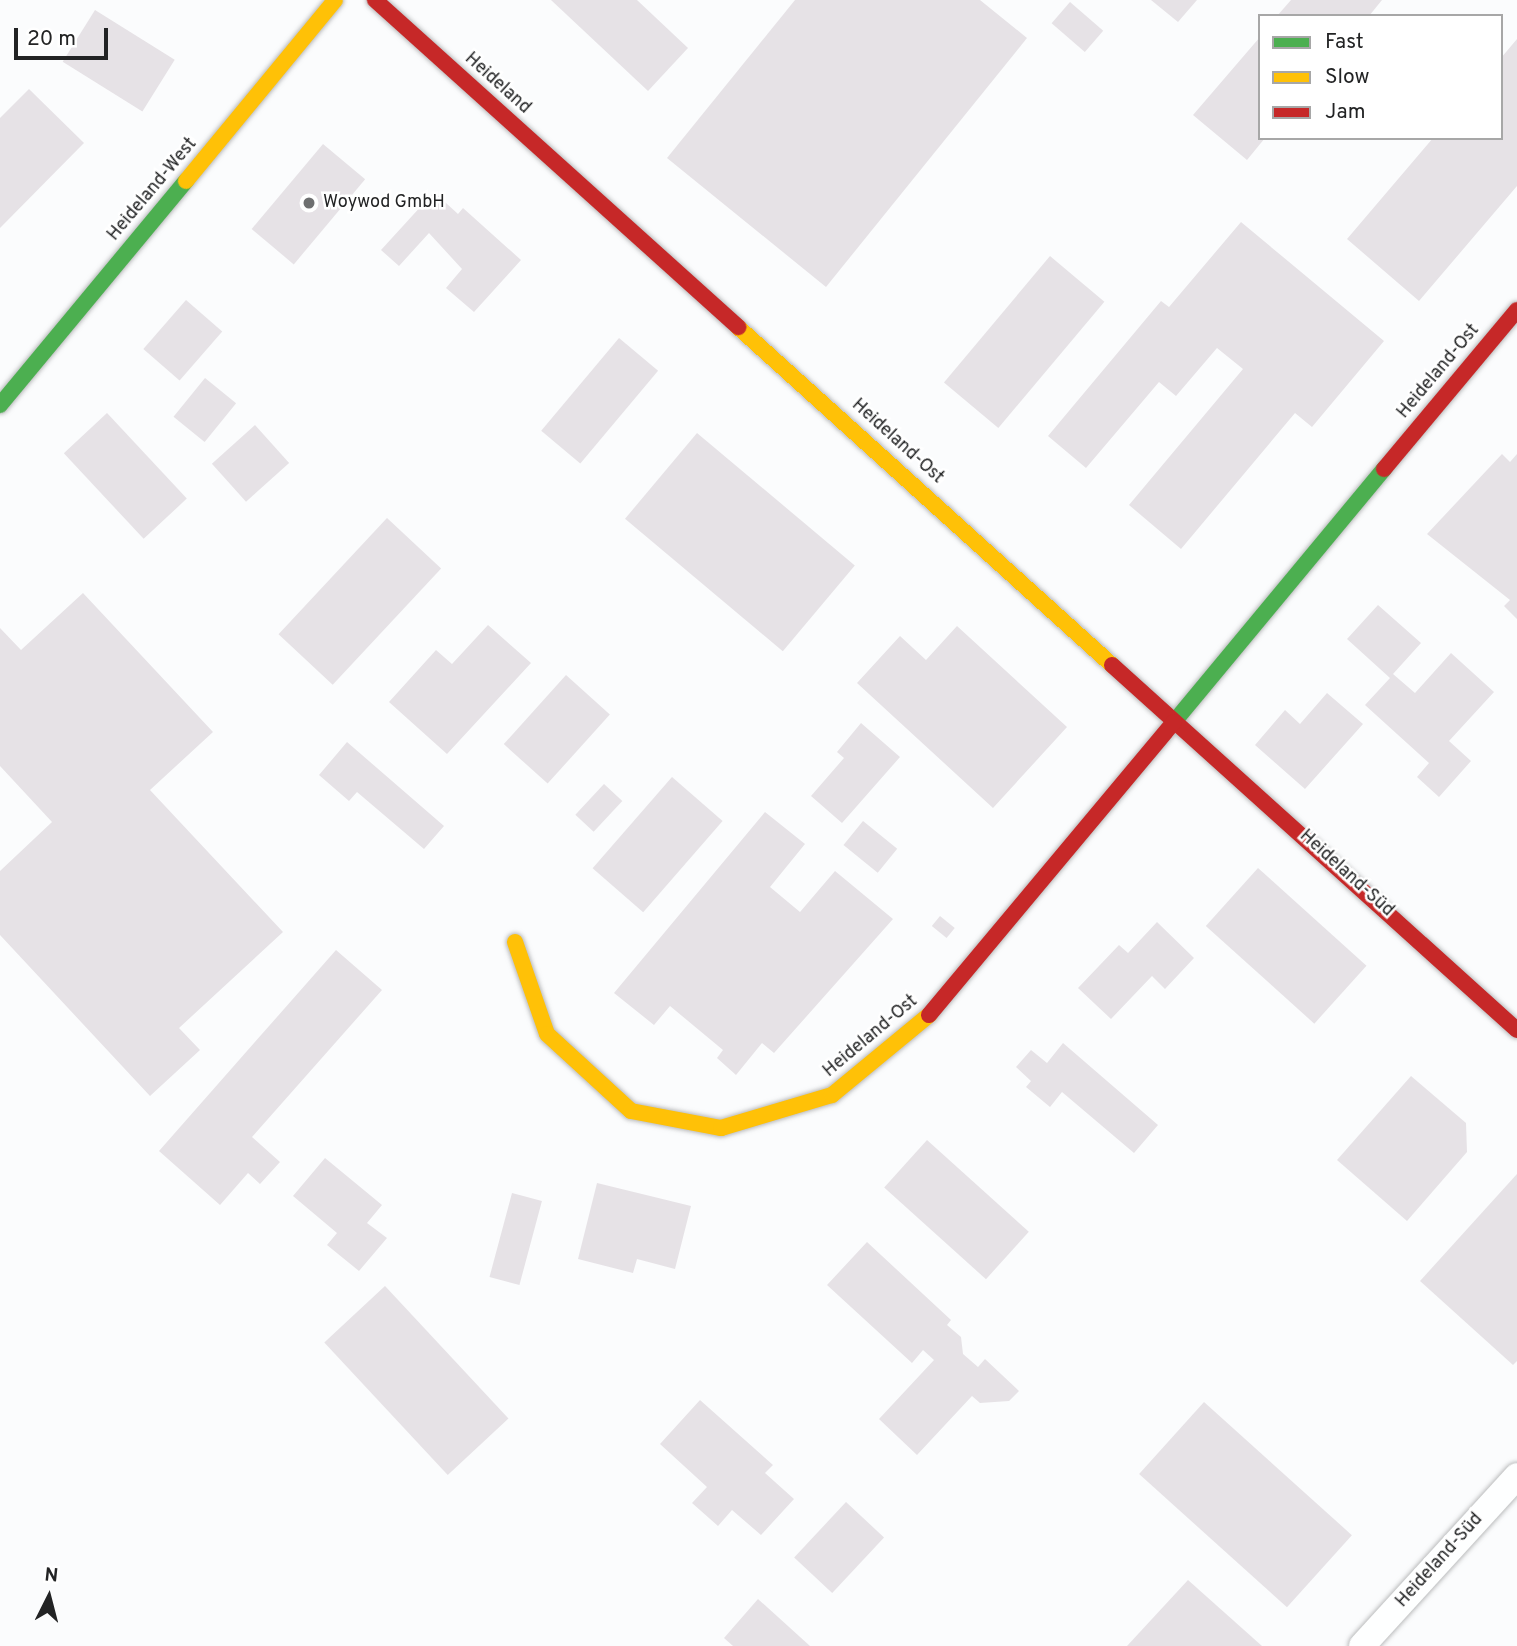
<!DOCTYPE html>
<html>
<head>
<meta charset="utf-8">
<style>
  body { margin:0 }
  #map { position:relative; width:1517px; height:1646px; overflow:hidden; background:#fbfcfd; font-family:Overpass,sans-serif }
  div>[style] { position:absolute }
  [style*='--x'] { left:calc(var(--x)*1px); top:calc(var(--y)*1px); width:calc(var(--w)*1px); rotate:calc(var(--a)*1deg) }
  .building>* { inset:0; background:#e6e2e6; transform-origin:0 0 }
  .roads { filter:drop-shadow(0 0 2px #bbbcbd) drop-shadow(0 0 2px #bbbcbd) }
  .street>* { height:26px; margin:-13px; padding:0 13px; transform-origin:13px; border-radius:13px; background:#feffff }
  .fast>* { height:16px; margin:-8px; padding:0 8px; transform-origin:8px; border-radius:8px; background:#4caf50 }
  .slow>* { height:16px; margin:-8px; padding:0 8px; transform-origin:8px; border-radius:8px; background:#ffc107 }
  .jam>* { height:16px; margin:-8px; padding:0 8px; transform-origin:8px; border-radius:8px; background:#c62828 }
  .dots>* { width:19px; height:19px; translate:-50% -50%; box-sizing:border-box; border:4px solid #fff; border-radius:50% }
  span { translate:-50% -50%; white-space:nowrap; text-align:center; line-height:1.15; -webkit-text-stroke:5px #fff; paint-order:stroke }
  .street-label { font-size:18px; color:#222324 }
  .poi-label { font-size:18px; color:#222324 }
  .left { translate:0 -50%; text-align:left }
  .legend { position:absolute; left:1258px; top:14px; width:245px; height:126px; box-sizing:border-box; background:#fff; border:2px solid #a7a7a7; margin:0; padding:9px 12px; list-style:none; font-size:21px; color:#222324 }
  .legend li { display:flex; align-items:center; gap:14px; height:35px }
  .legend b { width:35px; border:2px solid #a7a7a7 }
  .north { position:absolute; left:14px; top:1562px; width:70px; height:70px; -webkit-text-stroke:5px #fff; paint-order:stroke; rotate:6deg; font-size:19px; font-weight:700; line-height:28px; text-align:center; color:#222324 }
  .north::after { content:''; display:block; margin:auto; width:24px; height:32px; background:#222324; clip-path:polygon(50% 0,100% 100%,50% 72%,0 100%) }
  .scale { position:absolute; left:14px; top:28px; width:94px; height:32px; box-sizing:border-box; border:4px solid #222324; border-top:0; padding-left:9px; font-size:21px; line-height:24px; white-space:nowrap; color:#222324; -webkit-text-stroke:5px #fff; paint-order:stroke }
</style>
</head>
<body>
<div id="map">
  <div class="building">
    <i style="clip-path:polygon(551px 0,637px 0,688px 48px,648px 91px)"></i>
    <i style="clip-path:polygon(795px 0,980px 0,1027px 38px,826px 287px,667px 158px)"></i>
    <i style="clip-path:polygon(1151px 0,1197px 0,1178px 22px)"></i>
    <i style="clip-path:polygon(1291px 0,1382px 0,1369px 16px,1277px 16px)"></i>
    <i style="left:1070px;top:2px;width:44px;height:28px;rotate:41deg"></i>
    <i style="left:95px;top:10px;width:94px;height:61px;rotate:32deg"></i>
    <i style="clip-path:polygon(1260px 37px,1260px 138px,1265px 138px,1247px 160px,1193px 115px)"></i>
    <i style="clip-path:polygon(1517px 39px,1517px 186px,1419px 301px,1347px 239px,1433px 138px,1501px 138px,1501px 58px)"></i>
    <i style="clip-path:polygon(29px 89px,84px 143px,0 228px,0 118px)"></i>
    <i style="left:323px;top:144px;width:55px;height:111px;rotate:40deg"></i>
    <i style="clip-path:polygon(434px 192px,458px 214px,463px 208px,521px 260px,474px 312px,446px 288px,462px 269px,429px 233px,399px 266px,381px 250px)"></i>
    <i style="clip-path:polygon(1241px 222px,1384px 341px,1312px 427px,1295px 413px,1181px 549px,1129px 505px,1243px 369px,1217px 348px,1176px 396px,1159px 382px,1086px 468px,1048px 436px,1161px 301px,1169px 307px)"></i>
    <i style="left:1050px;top:256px;width:71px;height:165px;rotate:40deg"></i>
    <i style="left:186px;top:300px;width:48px;height:65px;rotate:41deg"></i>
    <i style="left:619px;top:338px;width:51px;height:121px;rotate:40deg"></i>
    <i style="left:205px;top:378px;width:40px;height:50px;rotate:39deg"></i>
    <i style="left:107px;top:413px;width:117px;height:59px;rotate:47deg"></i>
    <i style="left:255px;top:425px;width:51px;height:58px;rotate:48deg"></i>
    <i style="left:697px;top:433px;width:206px;height:112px;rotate:40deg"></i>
    <i style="clip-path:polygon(1502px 454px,1510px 462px,1517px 454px,1517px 619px,1504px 606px,1510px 600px,1427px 534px)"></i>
    <i style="left:387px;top:518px;width:74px;height:159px;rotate:43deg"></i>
    <i style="clip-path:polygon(83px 593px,213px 732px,150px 790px,283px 932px,179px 1028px,200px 1050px,150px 1096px,0 935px,0 871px,52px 822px,0 766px,0 628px,21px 650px)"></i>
    <i style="clip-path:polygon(1378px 605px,1421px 643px,1393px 674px,1415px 693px,1451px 653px,1494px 692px,1449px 741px,1471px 761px,1439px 797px,1417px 777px,1429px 763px,1365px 705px,1390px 678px,1347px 639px)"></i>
    <i style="clip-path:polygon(488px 625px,531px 663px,447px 754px,389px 702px,436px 650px,452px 664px)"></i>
    <i style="clip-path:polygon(957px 626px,1067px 727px,993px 808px,857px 683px,900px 636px,926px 660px)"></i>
    <i style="left:566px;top:675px;width:59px;height:93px;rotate:42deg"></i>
    <i style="clip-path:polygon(1327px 693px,1363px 724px,1305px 789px,1255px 745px,1285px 710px,1300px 724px)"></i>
    <i style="clip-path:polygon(861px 723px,900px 757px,842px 823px,811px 796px,844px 758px,837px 752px)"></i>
    <i style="clip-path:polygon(347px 742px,444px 826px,424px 849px,357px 792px,349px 801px,319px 775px)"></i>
    <i style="left:672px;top:777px;width:67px;height:121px;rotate:41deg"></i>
    <i style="left:604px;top:784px;width:25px;height:42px;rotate:43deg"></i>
    <i style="clip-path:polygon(765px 812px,805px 844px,770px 887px,800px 912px,835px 871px,893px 919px,774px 1053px,762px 1043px,736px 1075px,717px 1058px,723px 1050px,670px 1006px,654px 1025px,614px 993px)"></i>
    <i style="left:863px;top:821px;width:44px;height:31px;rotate:39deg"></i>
    <i style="left:1258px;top:868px;width:146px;height:78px;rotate:42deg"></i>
    <i style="left:940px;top:916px;width:19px;height:13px;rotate:39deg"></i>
    <i style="clip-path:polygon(1157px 922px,1194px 958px,1165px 989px,1152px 976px,1111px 1019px,1078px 988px,1119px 945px,1128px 953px)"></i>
    <i style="clip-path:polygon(336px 950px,382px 990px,252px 1137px,280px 1162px,260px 1184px,248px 1173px,220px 1205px,159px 1151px)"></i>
    <i style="clip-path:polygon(1063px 1043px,1158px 1125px,1134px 1153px,1062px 1092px,1050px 1107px,1026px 1087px,1031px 1081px,1016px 1067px,1031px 1050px,1047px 1063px)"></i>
    <i style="clip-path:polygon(1411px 1076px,1466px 1123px,1467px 1152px,1407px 1221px,1337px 1160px)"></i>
    <i style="left:927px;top:1140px;width:137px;height:64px;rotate:42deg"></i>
    <i style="clip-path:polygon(325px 1158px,382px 1205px,367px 1223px,387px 1238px,359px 1271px,327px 1245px,337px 1233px,293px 1196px)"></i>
    <i style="clip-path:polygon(1517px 1174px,1517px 1361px,1513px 1365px,1420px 1281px)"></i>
    <i style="clip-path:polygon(597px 1183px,691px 1206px,675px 1269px,637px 1259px,633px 1273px,578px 1259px)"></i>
    <i style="left:512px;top:1193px;width:31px;height:87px;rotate:15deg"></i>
    <i style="clip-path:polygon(867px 1242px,951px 1320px,947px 1325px,961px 1337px,963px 1354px,978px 1367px,985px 1359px,1019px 1391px,1009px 1401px,980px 1403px,972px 1396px,917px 1455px,879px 1419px,934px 1360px,923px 1350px,912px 1363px,827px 1285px)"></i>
    <i style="left:385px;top:1286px;width:181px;height:83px;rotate:47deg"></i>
    <i style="clip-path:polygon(700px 1400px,773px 1465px,765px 1473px,794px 1499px,761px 1535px,732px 1510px,718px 1526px,692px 1503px,707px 1487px,660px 1444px)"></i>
    <i style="left:1204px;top:1402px;width:199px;height:97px;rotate:42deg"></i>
    <i style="left:846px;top:1502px;width:52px;height:76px;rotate:43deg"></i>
    <i style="clip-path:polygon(1188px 1580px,1262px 1646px,1127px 1646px)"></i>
    <i style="clip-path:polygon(758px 1599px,810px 1646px,733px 1646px,724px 1638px)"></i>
  </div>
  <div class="roads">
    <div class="street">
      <i style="--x:1362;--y:1646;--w:230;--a:-47.6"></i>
    </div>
    <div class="fast">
      <i style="--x:0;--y:405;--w:291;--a:-50.3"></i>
      <i style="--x:1174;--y:722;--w:329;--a:-50.3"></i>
    </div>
    <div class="slow">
      <i style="--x:186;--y:181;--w:234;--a:-50.5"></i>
      <i style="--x:738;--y:327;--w:504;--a:42.11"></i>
      <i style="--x:515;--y:942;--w:97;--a:70.8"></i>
      <i style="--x:547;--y:1034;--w:114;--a:42.5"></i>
      <i style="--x:631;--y:1111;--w:92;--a:10.7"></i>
      <i style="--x:721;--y:1128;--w:116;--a:-16.6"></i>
      <i style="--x:832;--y:1095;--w:126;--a:-39.5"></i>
    </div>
    <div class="jam">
      <i style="--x:375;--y:0;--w:489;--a:42"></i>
      <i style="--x:1384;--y:469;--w:207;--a:-50.1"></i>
      <i style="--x:1112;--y:665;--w:545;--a:42.03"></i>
      <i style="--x:929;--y:1015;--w:382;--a:-50.1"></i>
    </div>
  </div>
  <div class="dots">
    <i style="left:309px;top:203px;background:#6e6f70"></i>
  </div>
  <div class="street-label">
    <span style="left:497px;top:84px;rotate:42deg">Heideland</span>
    <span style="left:153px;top:190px;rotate:-50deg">Heideland-West</span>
    <span style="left:1439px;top:372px;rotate:-50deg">Heideland-Ost</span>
    <span style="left:897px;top:442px;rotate:42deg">Heideland-Ost</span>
    <span style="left:1346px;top:874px;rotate:42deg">Heideland-Süd</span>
    <span style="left:871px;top:1037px;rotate:-40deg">Heideland-Ost</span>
    <span style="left:1440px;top:1561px;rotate:-48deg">Heideland-Süd</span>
  </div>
  <div class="poi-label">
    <span class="left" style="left:323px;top:203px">Woywod GmbH</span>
  </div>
  <ul class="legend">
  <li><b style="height:9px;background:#4caf50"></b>Fast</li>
  <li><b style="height:9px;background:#ffc107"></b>Slow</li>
  <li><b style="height:9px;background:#c62828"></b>Jam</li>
  </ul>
  <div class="north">N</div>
  <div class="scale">20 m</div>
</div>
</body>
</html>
